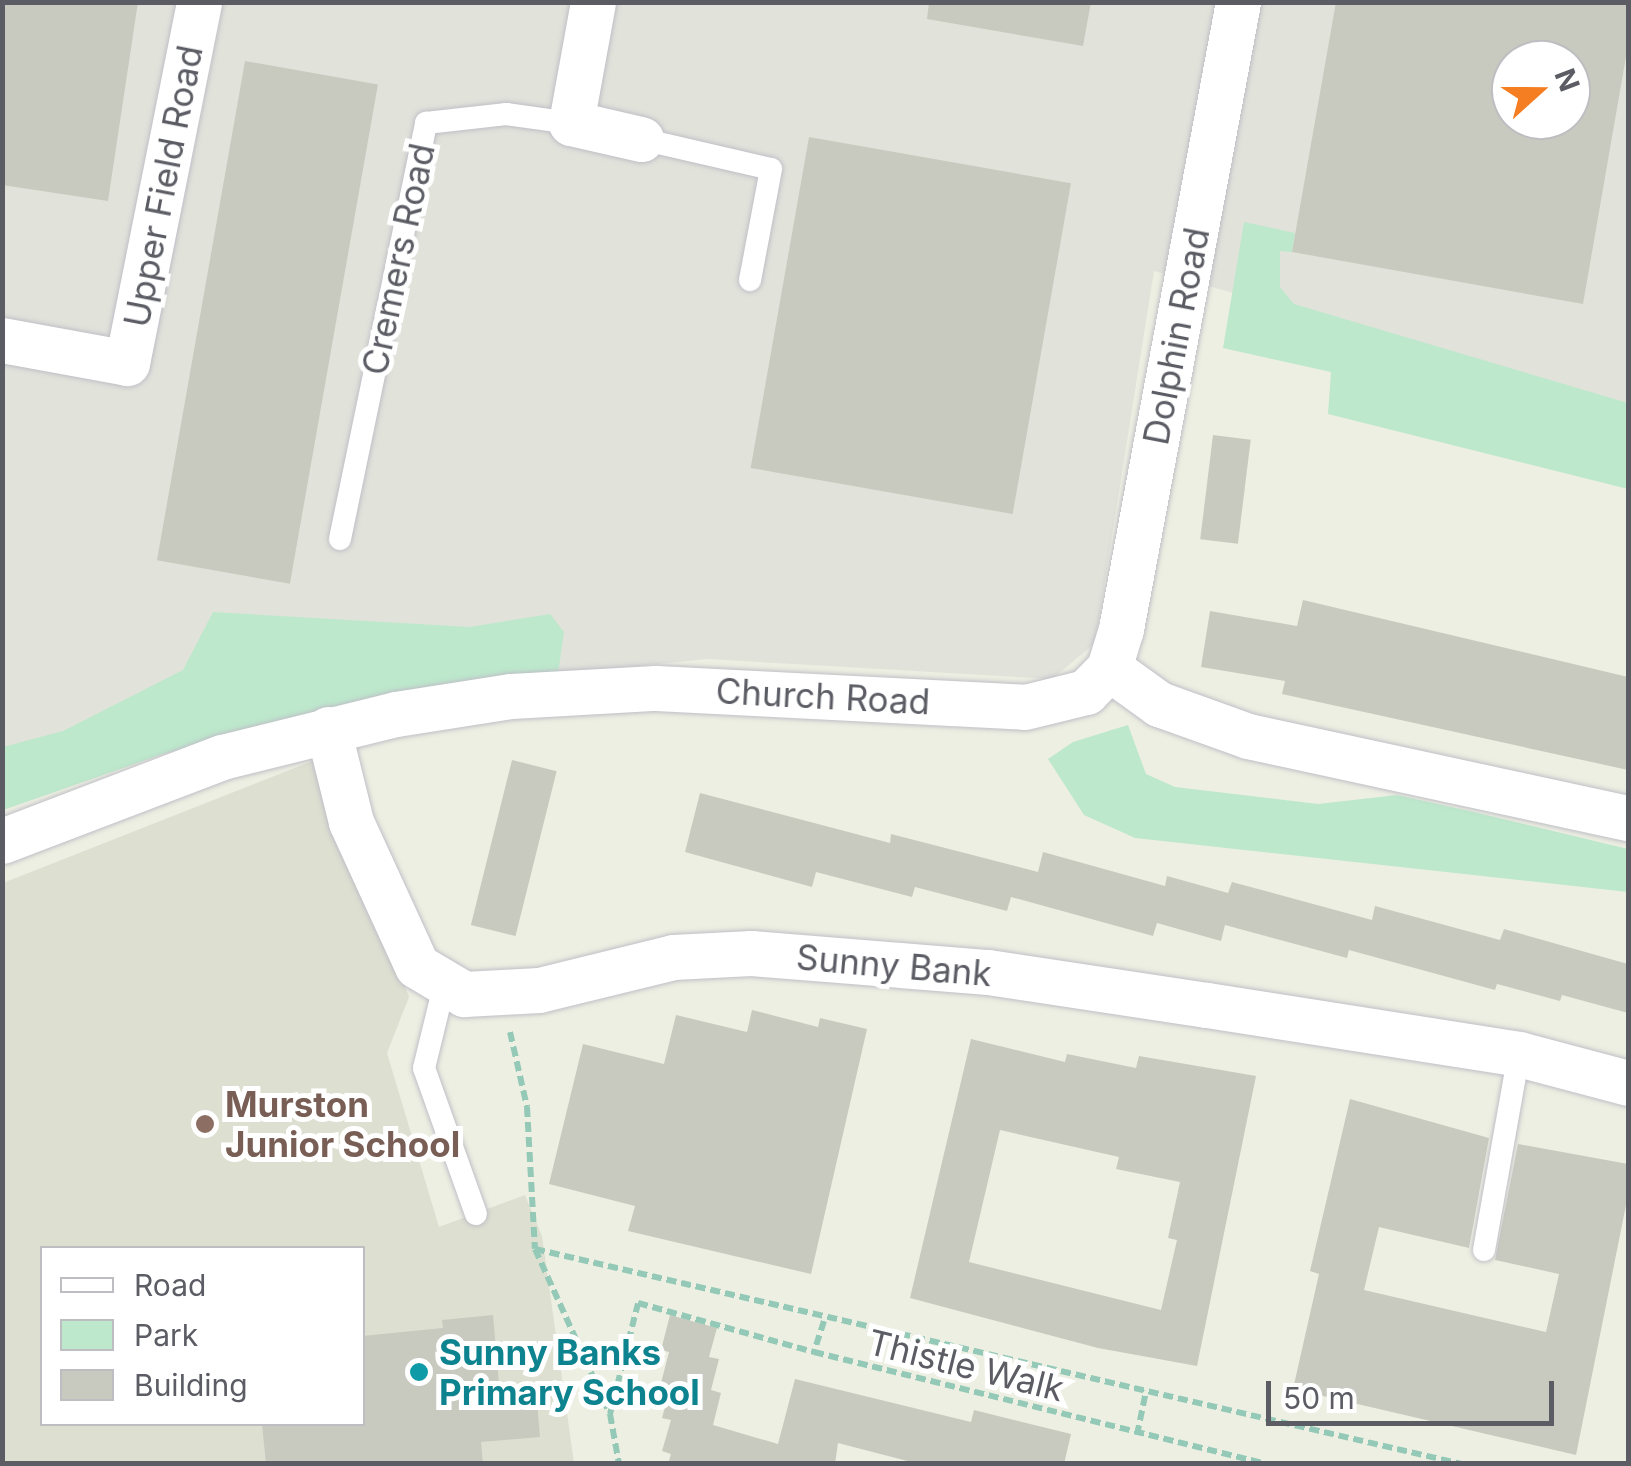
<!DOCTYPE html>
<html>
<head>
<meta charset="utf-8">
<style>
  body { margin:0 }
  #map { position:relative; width:1631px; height:1466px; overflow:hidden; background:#edefe2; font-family:Inter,sans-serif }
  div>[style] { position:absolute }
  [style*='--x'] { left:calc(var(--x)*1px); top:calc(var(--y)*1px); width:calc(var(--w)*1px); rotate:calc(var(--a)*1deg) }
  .industrial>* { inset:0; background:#e1e2da }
  .education>* { inset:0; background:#dddfd1 }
  .green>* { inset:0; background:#bde8cc }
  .building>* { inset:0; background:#c9cabf; transform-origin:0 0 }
  .path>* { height:6px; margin-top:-3px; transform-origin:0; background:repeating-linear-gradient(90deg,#95c9b7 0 10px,transparent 0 15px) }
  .roads { filter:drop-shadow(0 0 2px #bfbfc7) drop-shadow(0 0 2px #bfbfc7) }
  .service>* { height:22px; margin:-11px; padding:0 11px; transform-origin:11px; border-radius:11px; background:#fff }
  .minor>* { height:45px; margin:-22.5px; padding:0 22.5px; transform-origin:22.5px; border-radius:22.5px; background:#fff }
  .dots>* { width:28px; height:28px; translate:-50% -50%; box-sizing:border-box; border:5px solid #fff; border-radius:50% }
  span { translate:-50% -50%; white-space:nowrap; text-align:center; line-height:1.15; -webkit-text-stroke:10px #fff; paint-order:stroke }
  .street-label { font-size:35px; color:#5b5c64 }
  .education-label { font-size:35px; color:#785e54; font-weight:700 }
  .left { translate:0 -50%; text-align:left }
  .culture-label { font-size:35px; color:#0d838f; font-weight:700 }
  .frame { position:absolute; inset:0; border:5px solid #5b5c64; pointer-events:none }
  .legend { position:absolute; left:40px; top:1246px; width:325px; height:180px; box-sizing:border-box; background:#fff; border:2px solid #bdbec1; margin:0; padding:12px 18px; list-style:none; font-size:30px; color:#5b5c64 }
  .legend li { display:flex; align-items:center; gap:20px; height:50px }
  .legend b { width:50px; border:2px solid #bdbec1 }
  .north { position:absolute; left:1491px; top:40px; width:100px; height:100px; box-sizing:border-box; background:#fff; border:2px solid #bdbec1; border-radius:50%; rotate:69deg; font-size:28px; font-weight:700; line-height:40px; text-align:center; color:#5b5c64 }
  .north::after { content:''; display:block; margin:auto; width:35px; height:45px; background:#f57e22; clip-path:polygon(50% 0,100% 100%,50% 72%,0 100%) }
  .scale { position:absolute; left:1266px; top:1381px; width:288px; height:45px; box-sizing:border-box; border:5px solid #5b5c64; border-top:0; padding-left:12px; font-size:30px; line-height:35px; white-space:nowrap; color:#5b5c64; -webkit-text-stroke:8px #fff; paint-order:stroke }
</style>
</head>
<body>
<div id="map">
  <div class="industrial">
    <i style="clip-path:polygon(evenodd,2px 3px,1628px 3px,1628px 403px,1154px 271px,1095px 643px,1052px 679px,707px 659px,558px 674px,341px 706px,163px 754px,3px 810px,2px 3px,1511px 60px,1571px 60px,1571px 120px,1511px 120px,1511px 60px)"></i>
  </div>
  <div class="education">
    <i style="clip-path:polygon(evenodd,320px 758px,409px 997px,387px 1053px,439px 1227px,525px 1195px,542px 1236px,574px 1463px,3px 1464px,3px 883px,320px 758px,42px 1248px,362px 1248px,362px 1424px,42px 1424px,42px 1248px)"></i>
  </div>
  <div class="green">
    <i style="clip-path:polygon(1244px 222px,1295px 233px,1292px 252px,1280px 251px,1280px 287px,1294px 304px,1628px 403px,1628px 489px,1328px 414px,1331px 372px,1223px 348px)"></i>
    <i style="clip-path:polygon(213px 612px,470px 627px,550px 614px,564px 632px,558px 674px,341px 706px,163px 754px,3px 810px,3px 747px,63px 731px,183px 670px)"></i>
    <i style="clip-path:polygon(1128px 725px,1146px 774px,1175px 787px,1318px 804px,1397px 795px,1474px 812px,1628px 849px,1628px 892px,1135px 838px,1084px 815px,1048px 759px,1073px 742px)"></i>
  </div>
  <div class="building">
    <i style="clip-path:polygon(2px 2px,138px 2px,108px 201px,2px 185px)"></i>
    <i style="clip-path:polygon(929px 2px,1091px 2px,1083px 46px,927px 19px)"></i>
    <i style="clip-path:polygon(evenodd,1336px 2px,1628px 2px,1628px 45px,1583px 304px,1292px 252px,1336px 2px,1511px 60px,1571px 60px,1571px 120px,1511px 120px,1511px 60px)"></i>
    <i style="left:245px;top:61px;width:135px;height:507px;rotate:10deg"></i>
    <i style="left:809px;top:137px;width:266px;height:336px;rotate:10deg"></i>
    <i style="left:1213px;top:435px;width:38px;height:105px;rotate:7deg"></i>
    <i style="clip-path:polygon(1303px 600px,1628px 677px,1628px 770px,1282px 694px,1285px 681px,1201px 667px,1210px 611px,1297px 626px)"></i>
    <i style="left:512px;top:760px;width:46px;height:170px;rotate:14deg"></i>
    <i style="clip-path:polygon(700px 793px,890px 843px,891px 834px,1038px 872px,1043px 852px,1165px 886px,1167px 876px,1228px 893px,1232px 882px,1372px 920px,1375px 906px,1500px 940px,1504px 929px,1628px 964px,1628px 1013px,1562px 995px,1560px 1001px,1497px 984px,1495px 990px,1349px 950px,1347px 958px,1225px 925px,1221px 941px,1157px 923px,1153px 936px,1011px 897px,1007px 911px,915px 887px,912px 897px,816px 872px,812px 887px,685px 852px)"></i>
    <i style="clip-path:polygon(752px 1010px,818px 1027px,820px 1018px,867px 1029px,811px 1274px,628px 1231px,635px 1206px,549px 1184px,583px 1044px,664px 1064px,676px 1015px,747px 1032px)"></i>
    <i style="clip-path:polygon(evenodd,971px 1039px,1065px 1062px,1067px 1054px,1136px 1068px,1139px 1056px,1256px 1076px,1197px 1366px,1098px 1348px,910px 1298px,971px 1039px,1000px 1130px,1119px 1157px,1116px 1169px,1180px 1182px,1168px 1238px,1177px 1240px,1161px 1310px,969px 1262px,1000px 1130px)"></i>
    <i style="clip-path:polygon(1350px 1099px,1489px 1138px,1469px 1248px,1379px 1227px,1364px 1290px,1546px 1332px,1559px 1274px,1495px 1260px,1518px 1144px,1628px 1164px,1628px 1195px,1576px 1455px,1293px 1389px,1319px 1274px,1310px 1271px)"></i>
    <i style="clip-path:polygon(493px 1315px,500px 1395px,536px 1391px,540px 1437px,481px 1442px,483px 1464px,266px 1464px,262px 1424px,362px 1424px,362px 1336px,443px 1328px,442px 1320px)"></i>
    <i style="clip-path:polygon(670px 1315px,717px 1328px,709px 1357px,719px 1359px,711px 1390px,721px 1393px,713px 1425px,778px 1444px,795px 1379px,971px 1422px,974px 1410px,1071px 1434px,1064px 1464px,919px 1464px,838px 1443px,835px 1464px,668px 1464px,671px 1454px,662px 1451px,671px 1420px,662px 1418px,671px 1386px,661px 1383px,669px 1352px,661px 1350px)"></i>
  </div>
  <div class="path">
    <i style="--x:510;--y:1032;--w:77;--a:77.2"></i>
    <i style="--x:527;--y:1107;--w:142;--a:86.8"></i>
    <i style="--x:535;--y:1249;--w:181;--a:65.6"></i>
    <i style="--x:610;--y:1414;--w:51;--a:79.8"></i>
    <i style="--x:535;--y:1249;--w:952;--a:13.06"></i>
    <i style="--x:824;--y:1321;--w:33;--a:108"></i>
    <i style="--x:814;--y:1352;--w:466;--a:13.9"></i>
    <i style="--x:610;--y:1414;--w:114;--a:-75.8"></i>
    <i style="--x:638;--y:1303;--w:183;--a:15.6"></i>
    <i style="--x:1137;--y:1435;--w:45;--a:-78.4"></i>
  </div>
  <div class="roads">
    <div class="service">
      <i style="--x:641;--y:139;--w:133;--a:13"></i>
      <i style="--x:771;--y:169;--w:113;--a:100.7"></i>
      <i style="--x:340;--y:539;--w:425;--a:-78.3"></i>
      <i style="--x:426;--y:123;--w:81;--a:-6.4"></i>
      <i style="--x:506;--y:114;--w:66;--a:7.9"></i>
      <i style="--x:445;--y:982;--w:89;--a:103.7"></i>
      <i style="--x:424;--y:1068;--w:155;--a:70.4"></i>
      <i style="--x:1484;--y:1250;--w:199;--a:-79.9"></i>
    </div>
    <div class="minor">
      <i style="--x:593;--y:2;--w:123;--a:100.3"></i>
      <i style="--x:571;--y:123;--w:72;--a:12.9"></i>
      <i style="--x:2;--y:340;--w:127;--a:10.4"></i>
      <i style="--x:127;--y:363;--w:368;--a:-78.7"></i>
      <i style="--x:1109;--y:668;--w:62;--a:35.8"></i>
      <i style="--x:1159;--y:704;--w:95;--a:19.8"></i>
      <i style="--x:1248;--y:736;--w:389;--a:12.2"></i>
      <i style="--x:328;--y:729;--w:96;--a:76.1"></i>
      <i style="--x:351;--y:822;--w:158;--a:65.4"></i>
      <i style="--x:417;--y:966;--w:55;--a:30.8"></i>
      <i style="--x:464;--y:994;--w:75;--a:-3.1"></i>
      <i style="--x:539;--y:990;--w:138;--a:-13.8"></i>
      <i style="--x:673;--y:957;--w:78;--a:-2.9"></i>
      <i style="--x:751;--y:953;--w:238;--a:4.6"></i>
      <i style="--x:988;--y:972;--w:221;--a:8.6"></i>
      <i style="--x:1207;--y:1005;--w:316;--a:8.9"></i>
      <i style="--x:1519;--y:1054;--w:113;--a:14.9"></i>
      <i style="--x:2;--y:841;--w:235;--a:-20.9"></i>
      <i style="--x:222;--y:757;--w:179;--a:-13.9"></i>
      <i style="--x:396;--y:714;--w:116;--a:-8.9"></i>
      <i style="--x:511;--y:696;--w:145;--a:-3.2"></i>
      <i style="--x:656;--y:688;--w:369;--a:2.9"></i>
      <i style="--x:1025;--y:707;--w:63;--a:-13.8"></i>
      <i style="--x:1086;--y:692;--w:33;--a:-46"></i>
      <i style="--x:1109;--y:668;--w:41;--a:-72.9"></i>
      <i style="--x:1121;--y:629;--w:638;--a:-79.43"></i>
    </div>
  </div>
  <div class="dots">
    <i style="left:205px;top:1124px;background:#8d6e63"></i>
    <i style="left:419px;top:1372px;background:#0f9aa8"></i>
  </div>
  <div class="street-label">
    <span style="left:163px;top:186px;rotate:-79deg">Upper Field Road</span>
    <span style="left:398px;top:259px;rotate:-78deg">Cremers Road</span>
    <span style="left:1176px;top:336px;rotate:-79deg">Dolphin Road</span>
    <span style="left:823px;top:696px;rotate:3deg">Church Road</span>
    <span style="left:894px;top:965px;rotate:5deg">Sunny Bank</span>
    <span style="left:966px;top:1365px;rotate:14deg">Thistle Walk</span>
  </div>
  <div class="education-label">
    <span class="left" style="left:225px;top:1124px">Murston<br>Junior School</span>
  </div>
  <div class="culture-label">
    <span class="left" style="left:439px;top:1372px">Sunny Banks<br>Primary School</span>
  </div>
  <div class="frame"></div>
  <ul class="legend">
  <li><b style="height:12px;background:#fff"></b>Road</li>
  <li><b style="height:28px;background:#bde8cc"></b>Park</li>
  <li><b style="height:28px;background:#c9cabf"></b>Building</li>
  </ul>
  <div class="north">N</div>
  <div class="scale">50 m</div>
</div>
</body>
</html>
